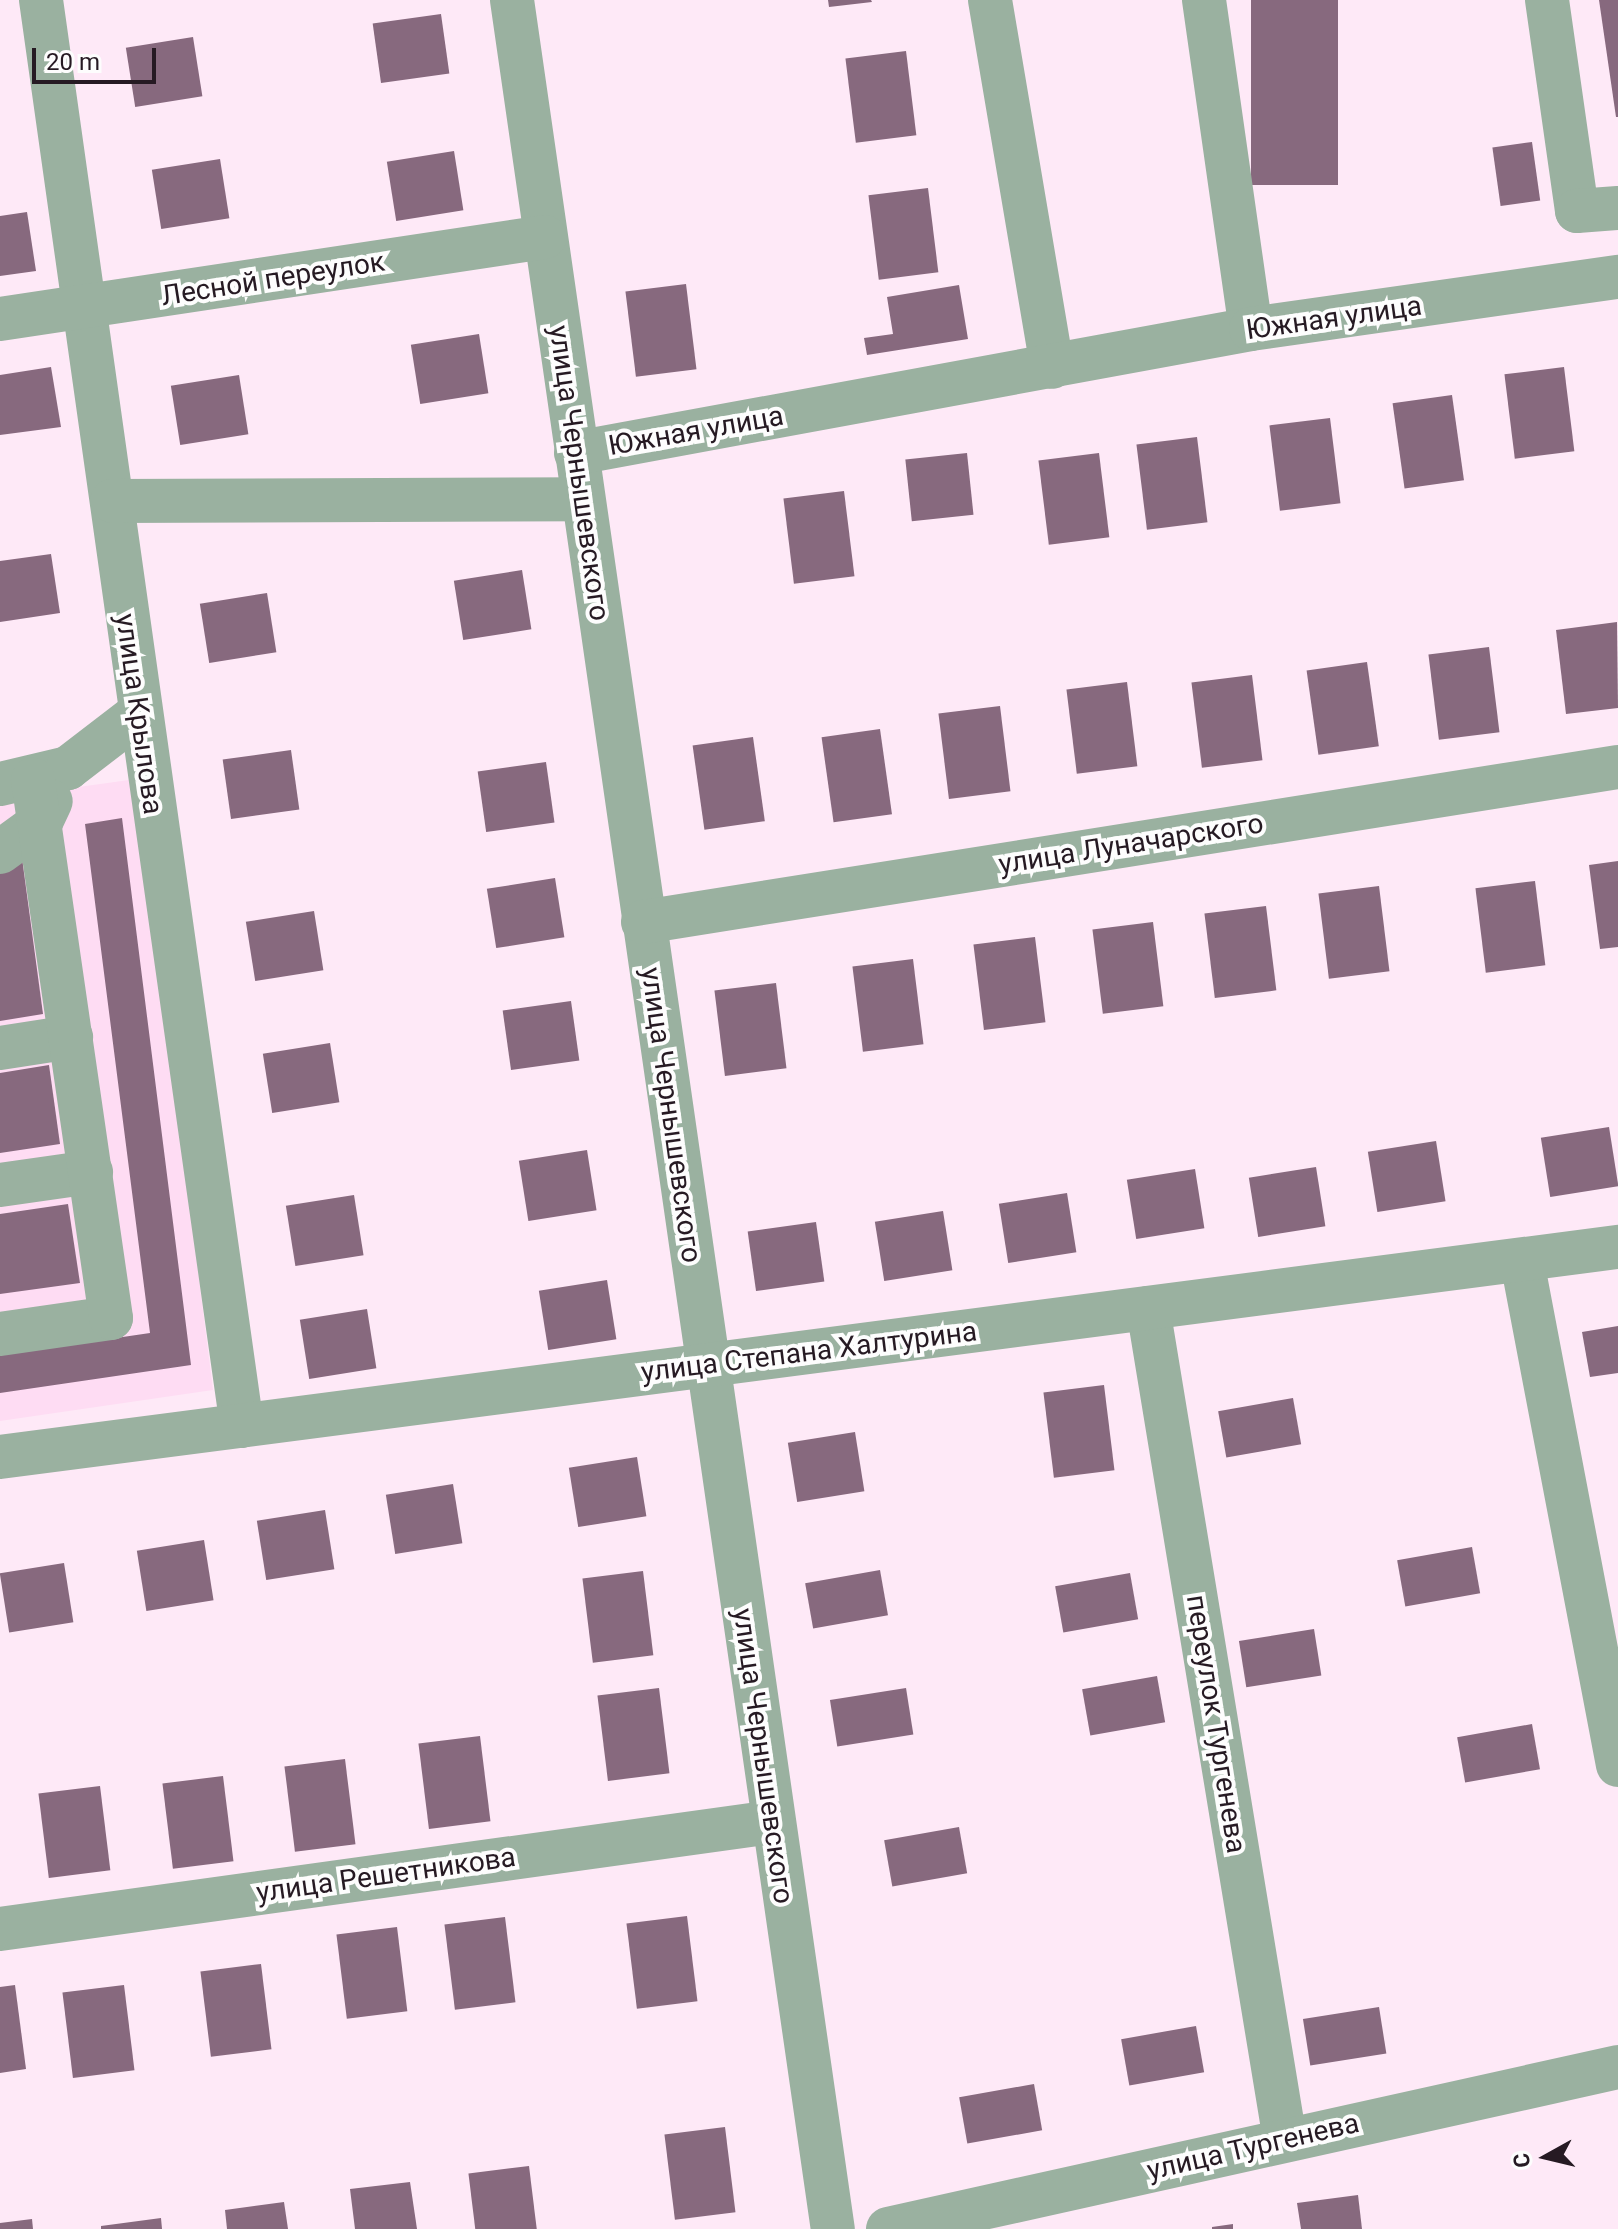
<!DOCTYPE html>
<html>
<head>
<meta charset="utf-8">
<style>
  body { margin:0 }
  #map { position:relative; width:1618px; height:2229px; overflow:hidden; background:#fee9f7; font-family:Roboto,sans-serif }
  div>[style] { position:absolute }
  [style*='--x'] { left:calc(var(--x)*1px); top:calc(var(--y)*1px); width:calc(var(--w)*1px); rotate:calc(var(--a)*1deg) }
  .built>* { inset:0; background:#fedcf3 }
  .building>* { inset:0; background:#87697e; transform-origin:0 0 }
  .minor>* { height:44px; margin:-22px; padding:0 22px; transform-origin:22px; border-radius:22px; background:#9ab1a0 }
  span { translate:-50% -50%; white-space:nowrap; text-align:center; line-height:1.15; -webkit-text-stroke:8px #fdfdfd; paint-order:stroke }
  .street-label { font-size:28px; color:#261a23 }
  .north { position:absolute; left:1506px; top:2117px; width:80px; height:80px; -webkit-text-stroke:6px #fdfdfd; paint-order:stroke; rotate:262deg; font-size:22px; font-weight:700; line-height:32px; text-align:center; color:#261a23 }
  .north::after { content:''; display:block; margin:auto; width:28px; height:36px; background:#261a23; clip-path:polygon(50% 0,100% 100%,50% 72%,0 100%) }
  .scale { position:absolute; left:32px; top:48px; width:124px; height:36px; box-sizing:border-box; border:4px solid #261a23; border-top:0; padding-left:10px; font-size:24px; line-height:28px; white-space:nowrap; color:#261a23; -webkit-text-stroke:6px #fdfdfd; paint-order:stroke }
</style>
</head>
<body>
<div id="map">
  <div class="built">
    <i style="clip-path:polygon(136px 779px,213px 1390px,0 1421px,0 798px)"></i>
  </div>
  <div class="building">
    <i style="clip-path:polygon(828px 0,871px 0,872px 2px,829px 7px)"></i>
    <i style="left:1251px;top:0;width:87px;height:185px"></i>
    <i style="clip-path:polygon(1599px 0,1618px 0,1618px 117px,1616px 117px)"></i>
    <i style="left:441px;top:14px;width:60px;height:69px;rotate:82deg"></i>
    <i style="left:193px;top:37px;width:60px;height:68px;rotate:81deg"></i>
    <i style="left:906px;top:51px;width:85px;height:61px;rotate:83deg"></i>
    <i style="left:1532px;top:142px;width:59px;height:40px;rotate:82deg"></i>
    <i style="left:454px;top:151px;width:60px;height:68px;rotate:81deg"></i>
    <i style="left:220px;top:159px;width:60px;height:69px;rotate:81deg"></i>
    <i style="left:928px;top:188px;width:85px;height:60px;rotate:83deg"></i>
    <i style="clip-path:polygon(27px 212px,36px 271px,0 276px,0 216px)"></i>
    <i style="left:686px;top:284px;width:86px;height:61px;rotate:83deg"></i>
    <i style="clip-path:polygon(959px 285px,968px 339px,867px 355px,864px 338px,893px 334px,887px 297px)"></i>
    <i style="left:479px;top:334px;width:60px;height:69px;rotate:81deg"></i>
    <i style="clip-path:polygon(51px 367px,61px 427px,0 435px,0 375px)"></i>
    <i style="left:1564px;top:367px;width:85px;height:60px;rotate:83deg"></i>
    <i style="left:239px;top:375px;width:60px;height:69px;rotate:81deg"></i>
    <i style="left:1452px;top:395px;width:86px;height:60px;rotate:82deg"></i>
    <i style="left:1330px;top:418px;width:86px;height:61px;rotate:83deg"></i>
    <i style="left:1197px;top:437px;width:86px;height:61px;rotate:83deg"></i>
    <i style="left:967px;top:453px;width:62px;height:62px;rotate:84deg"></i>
    <i style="left:1099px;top:453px;width:85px;height:61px;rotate:83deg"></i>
    <i style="left:844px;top:491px;width:86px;height:61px;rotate:83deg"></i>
    <i style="clip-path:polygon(51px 554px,60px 613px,0 622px,0 561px)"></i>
    <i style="left:522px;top:570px;width:60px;height:69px;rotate:81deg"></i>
    <i style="left:267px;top:593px;width:60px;height:68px;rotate:81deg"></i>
    <i style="clip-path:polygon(1617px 622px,1618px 708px,1566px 714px,1556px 630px)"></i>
    <i style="left:1489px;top:647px;width:86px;height:61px;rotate:83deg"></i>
    <i style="left:1367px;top:662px;width:85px;height:61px;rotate:82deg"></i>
    <i style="left:1252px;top:675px;width:86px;height:61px;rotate:83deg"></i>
    <i style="left:1127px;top:682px;width:85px;height:61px;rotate:83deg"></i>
    <i style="left:1000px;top:706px;width:86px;height:62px;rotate:83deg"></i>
    <i style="left:880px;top:729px;width:86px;height:59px;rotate:82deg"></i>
    <i style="left:753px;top:737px;width:85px;height:61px;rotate:82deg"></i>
    <i style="left:291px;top:750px;width:60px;height:69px;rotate:82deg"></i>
    <i style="left:546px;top:762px;width:61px;height:69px;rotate:82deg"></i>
    <i style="clip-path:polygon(122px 818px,191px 1365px,0 1393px,0 1355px,150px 1333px,85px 824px)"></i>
    <i style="clip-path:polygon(22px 858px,43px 1014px,0 1021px,0 873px)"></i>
    <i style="clip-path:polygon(1618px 861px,1618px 947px,1600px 949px,1589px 865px)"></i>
    <i style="left:555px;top:878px;width:60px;height:69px;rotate:81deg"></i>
    <i style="left:1535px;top:881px;width:85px;height:60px;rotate:83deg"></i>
    <i style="left:1379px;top:886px;width:86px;height:61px;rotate:83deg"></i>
    <i style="left:1266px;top:906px;width:85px;height:62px;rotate:83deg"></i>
    <i style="left:314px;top:911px;width:60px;height:69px;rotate:81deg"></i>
    <i style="left:1153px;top:922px;width:85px;height:61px;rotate:83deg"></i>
    <i style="left:1035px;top:937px;width:86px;height:62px;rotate:83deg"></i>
    <i style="left:913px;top:959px;width:86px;height:61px;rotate:83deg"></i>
    <i style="left:776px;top:983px;width:86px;height:62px;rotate:83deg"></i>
    <i style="left:571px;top:1001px;width:60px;height:69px;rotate:82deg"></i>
    <i style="left:330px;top:1043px;width:60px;height:68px;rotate:81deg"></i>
    <i style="clip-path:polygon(49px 1065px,60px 1144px,0 1153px,0 1073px)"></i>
    <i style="left:1609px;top:1127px;width:60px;height:69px;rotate:81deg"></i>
    <i style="left:1436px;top:1141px;width:61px;height:69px;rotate:81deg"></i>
    <i style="left:587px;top:1150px;width:61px;height:69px;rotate:81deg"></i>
    <i style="left:1316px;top:1167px;width:60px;height:68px;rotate:81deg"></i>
    <i style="left:1195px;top:1169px;width:60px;height:69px;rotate:81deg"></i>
    <i style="left:1067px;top:1193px;width:60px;height:69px;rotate:81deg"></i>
    <i style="left:354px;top:1195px;width:61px;height:69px;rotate:81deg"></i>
    <i style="clip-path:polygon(68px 1204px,80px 1283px,0 1294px,0 1214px)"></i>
    <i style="left:943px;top:1211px;width:60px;height:69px;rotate:81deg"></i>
    <i style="left:816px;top:1222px;width:60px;height:69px;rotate:82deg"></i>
    <i style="left:607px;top:1280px;width:60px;height:69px;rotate:81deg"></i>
    <i style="left:367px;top:1309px;width:60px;height:68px;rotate:81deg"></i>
    <i style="clip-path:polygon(1618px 1326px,1618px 1373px,1590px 1377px,1582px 1332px)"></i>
    <i style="left:1104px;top:1385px;width:86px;height:61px;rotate:83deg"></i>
    <i style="left:1293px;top:1398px;width:47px;height:76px;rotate:80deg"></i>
    <i style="left:855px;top:1432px;width:60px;height:68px;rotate:81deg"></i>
    <i style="left:637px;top:1457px;width:60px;height:69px;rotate:81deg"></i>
    <i style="left:453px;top:1484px;width:60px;height:68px;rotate:81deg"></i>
    <i style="left:325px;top:1510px;width:60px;height:69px;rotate:81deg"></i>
    <i style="left:204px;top:1540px;width:61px;height:68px;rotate:81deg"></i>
    <i style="left:1472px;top:1547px;width:47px;height:76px;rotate:80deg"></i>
    <i style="left:64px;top:1563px;width:60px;height:65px;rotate:81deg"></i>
    <i style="left:880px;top:1570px;width:46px;height:76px;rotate:80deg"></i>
    <i style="left:643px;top:1571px;width:85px;height:61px;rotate:83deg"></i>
    <i style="left:1130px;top:1573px;width:47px;height:76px;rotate:80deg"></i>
    <i style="left:1314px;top:1629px;width:47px;height:76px;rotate:81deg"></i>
    <i style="left:1157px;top:1676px;width:47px;height:76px;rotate:80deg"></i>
    <i style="left:659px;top:1688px;width:86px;height:62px;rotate:83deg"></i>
    <i style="left:906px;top:1688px;width:47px;height:77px;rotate:81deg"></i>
    <i style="left:1532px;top:1724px;width:46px;height:76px;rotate:80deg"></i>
    <i style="left:480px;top:1736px;width:86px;height:62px;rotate:83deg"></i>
    <i style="left:345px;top:1759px;width:86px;height:61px;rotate:83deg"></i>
    <i style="left:223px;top:1776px;width:86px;height:61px;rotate:83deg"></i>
    <i style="left:100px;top:1786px;width:85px;height:62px;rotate:83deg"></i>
    <i style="left:959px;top:1827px;width:47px;height:76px;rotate:80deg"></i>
    <i style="left:687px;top:1916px;width:86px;height:61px;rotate:83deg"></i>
    <i style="left:505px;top:1917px;width:86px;height:61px;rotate:83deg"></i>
    <i style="left:397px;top:1927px;width:85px;height:61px;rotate:83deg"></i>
    <i style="left:261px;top:1964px;width:86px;height:61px;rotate:83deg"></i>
    <i style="clip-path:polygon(15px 1985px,26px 2069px,0 2073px,0 1987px)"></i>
    <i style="left:124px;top:1985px;width:86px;height:62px;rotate:83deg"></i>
    <i style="left:1379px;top:2007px;width:47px;height:77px;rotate:81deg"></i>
    <i style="left:1196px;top:2026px;width:47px;height:76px;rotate:80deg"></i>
    <i style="left:1034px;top:2084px;width:47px;height:76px;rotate:80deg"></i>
    <i style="left:725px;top:2127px;width:86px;height:61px;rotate:83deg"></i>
    <i style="left:529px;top:2166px;width:64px;height:61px;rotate:83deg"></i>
    <i style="clip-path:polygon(410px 2182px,417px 2229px,355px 2229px,350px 2189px)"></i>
    <i style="clip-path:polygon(1358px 2195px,1362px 2229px,1301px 2229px,1297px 2203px)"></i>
    <i style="clip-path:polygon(284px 2202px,288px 2229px,227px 2229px,225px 2210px)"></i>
    <i style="clip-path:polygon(161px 2218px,162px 2229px,101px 2229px,101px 2226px)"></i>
    <i style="clip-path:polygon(32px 2219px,33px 2229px,0 2229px,0 2223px)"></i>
    <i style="clip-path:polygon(1233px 2224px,1233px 2229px,1212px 2229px,1212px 2227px)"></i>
  </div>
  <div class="minor">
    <i style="--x:41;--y:0;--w:1440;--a:81.98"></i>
    <i style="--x:512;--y:0;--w:2252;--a:81.81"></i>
    <i style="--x:990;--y:0;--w:372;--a:80.4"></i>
    <i style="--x:1204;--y:0;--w:332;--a:81.9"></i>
    <i style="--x:1547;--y:0;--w:213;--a:81.9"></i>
    <i style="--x:1577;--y:211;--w:41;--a:-4.2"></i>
    <i style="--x:0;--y:319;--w:551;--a:-8.56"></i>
    <i style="--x:576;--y:453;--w:686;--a:-10.41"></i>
    <i style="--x:1251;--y:329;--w:371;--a:-8.1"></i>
    <i style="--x:112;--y:501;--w:471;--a:-0.2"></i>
    <i style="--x:0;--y:784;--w:70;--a:-13.2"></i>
    <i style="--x:68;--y:768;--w:87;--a:-37.5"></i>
    <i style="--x:0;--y:852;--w:51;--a:-36.2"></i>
    <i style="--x:41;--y:822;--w:23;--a:-65"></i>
    <i style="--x:643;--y:922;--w:987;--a:-9.03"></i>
    <i style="--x:0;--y:1048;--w:72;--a:-8.8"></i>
    <i style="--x:0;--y:1185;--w:92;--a:-8.1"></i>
    <i style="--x:1522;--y:1261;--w:513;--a:79.22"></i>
    <i style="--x:1148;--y:1308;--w:843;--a:80.65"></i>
    <i style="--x:0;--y:1334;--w:112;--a:-8.2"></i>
    <i style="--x:111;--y:1318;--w:544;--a:-98.25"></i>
    <i style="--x:0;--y:1457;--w:1632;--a:-7.4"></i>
    <i style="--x:0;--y:1929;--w:779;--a:-7.89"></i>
    <i style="--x:888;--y:2229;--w:748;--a:-12.51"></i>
  </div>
  <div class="street-label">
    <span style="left:273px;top:279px;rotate:-9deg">Лесной переулок</span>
    <span style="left:1334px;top:318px;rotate:-8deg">Южная улица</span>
    <span style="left:696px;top:431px;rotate:-10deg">Южная улица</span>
    <span style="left:579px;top:473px;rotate:82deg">улица Чернышевского</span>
    <span style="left:139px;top:714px;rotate:82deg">улица Крылова</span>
    <span style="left:1131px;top:844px;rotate:-9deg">улица Луначарского</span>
    <span style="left:671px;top:1115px;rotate:82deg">улица Чернышевского</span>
    <span style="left:809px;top:1352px;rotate:-7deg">улица Степана Халтурина</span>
    <span style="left:1216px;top:1724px;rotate:81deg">переулок Тургенева</span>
    <span style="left:763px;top:1756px;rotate:82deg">улица Чернышевского</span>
    <span style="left:386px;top:1875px;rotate:-8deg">улица Решетникова</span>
    <span style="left:1253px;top:2147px;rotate:-13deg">улица Тургенева</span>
  </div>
  <div class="north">С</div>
  <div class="scale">20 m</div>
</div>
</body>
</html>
